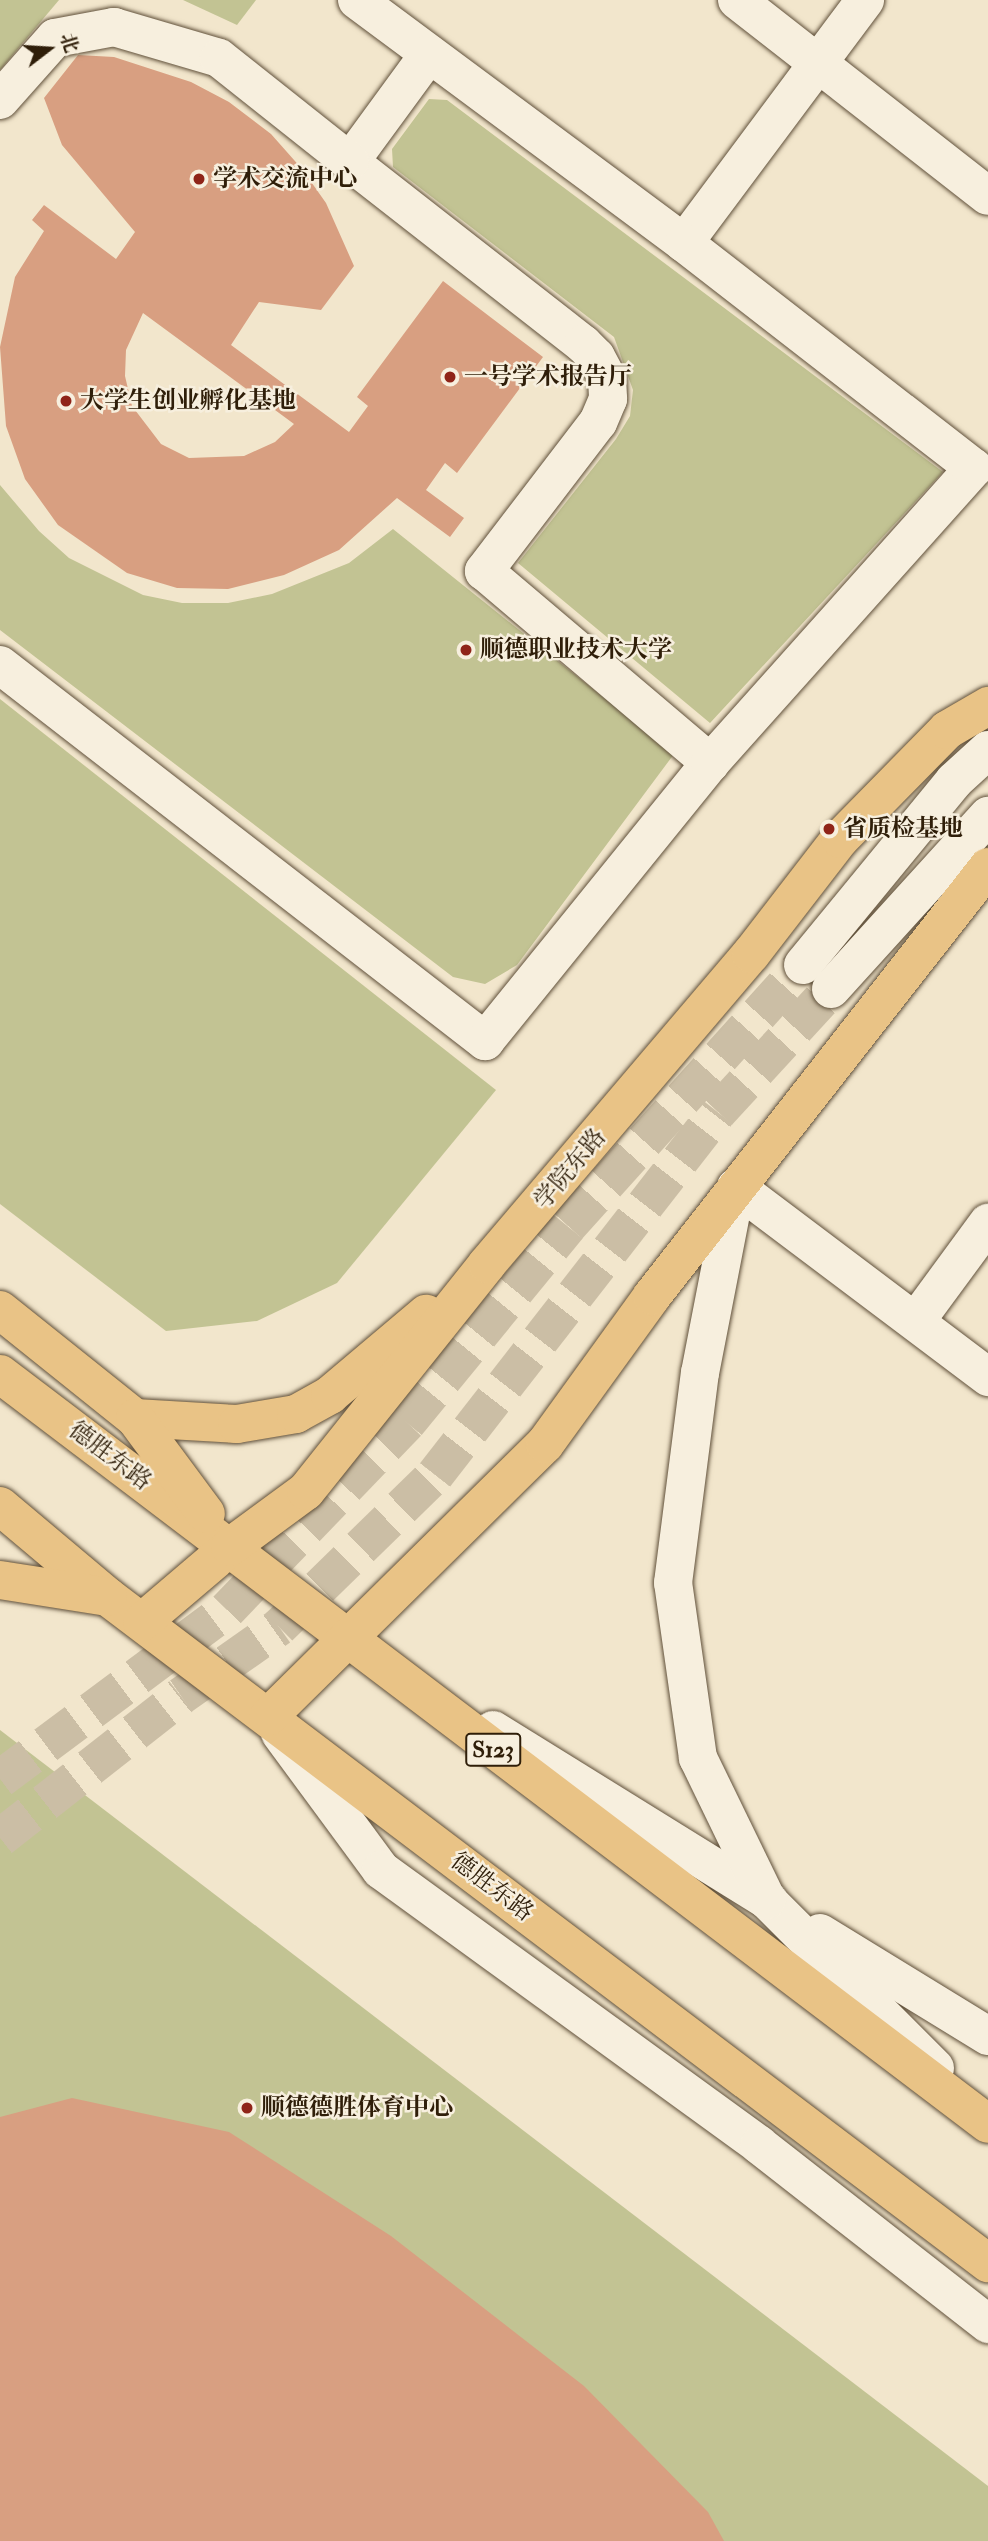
<!DOCTYPE html>
<html>
<head>
<meta charset="utf-8">
<style>
  body { margin:0 }
  #map { position:relative; width:988px; height:2541px; overflow:hidden; background:#f2e6cc; font-family:"IM FELL Double Pica","Noto Serif SC",serif }
  div>[style] { position:absolute }
  [style*='--x'] { left:calc(var(--x)*1px); top:calc(var(--y)*1px); width:calc(var(--w)*1px); rotate:calc(var(--a)*1deg) }
  .green>* { inset:0; background:#c2c393 }
  .building>* { inset:0; background:#d89f81 }
  .minor-tunnel>* { height:38px; margin-top:-19px; transform-origin:0; background:repeating-linear-gradient(90deg,#cbbea5 0 38px,transparent 0 57px) }
  .roads { filter:drop-shadow(0 0 2px #60503a) drop-shadow(0 0 2px #60503a) }
  .minor>* { height:38px; margin:-19px; padding:0 19px; transform-origin:19px; border-radius:19px; background:#f7efde }
  .major>* { height:38px; margin:-19px; padding:0 19px; transform-origin:19px; border-radius:19px; background:#e9c386 }
  .dots>* { width:19px; height:19px; translate:-50% -50%; box-sizing:border-box; border:4px solid #f7efde; border-radius:50% }
  span { translate:-50% -50%; white-space:nowrap; text-align:center; line-height:1.15; -webkit-text-stroke:5px #f7efde; paint-order:stroke }
  .shield-label span { padding:2px 5px; background:#f7efde; border:2px solid; border-radius:5px; -webkit-text-stroke-width:0 }
  .shield-label { font-size:23px; color:#2f1e09; font-weight:700 }
  .poi-label { font-size:24px; color:#2f1e09; font-weight:700 }
  .left { translate:0 -50%; text-align:left }
  .street-label { font-size:24px; color:#2f1e09 }
  .north { position:absolute; left:14px; top:14px; width:70px; height:70px; -webkit-text-stroke:5px #f7efde; paint-order:stroke; rotate:73deg; font-size:19px; font-weight:700; line-height:28px; text-align:center; color:#2f1e09 }
  .north::after { content:''; display:block; margin:auto; width:24px; height:32px; background:#2f1e09; clip-path:polygon(50% 0,100% 100%,50% 72%,0 100%) }
</style>
</head>
<body>
<div id="map">
  <div class="green">
    <i style="clip-path:polygon(0 0,59px 0,0 70px)"></i>
    <i style="clip-path:polygon(183px 0,256px 0,237px 25px)"></i>
    <i style="clip-path:polygon(429px 99px,447px 100px,943px 472px,710px 723px,518px 563px,616px 439px,630px 416px,633px 390px,614px 337px,393px 167px,392px 149px)"></i>
    <i style="clip-path:polygon(0 485px,39px 531px,69px 558px,143px 595px,182px 603px,228px 603px,272px 594px,349px 563px,393px 529px,674px 754px,517px 965px,485px 984px,453px 977px,0 630px)"></i>
    <i style="clip-path:polygon(0 699px,496px 1090px,337px 1283px,257px 1321px,166px 1331px,0 1204px)"></i>
    <i style="clip-path:polygon(0 1730px,988px 2486px,988px 2541px,0 2541px)"></i>
  </div>
  <div class="building">
    <i style="clip-path:polygon(evenodd,78px 55px,114px 57px,191px 82px,229px 102px,271px 134px,302px 169px,326px 203px,354px 266px,321px 310px,259px 302px,231px 345px,349px 432px,368px 406px,357px 397px,443px 281px,543px 357px,457px 473px,445px 463px,426px 490px,464px 518px,450px 537px,397px 498px,339px 550px,284px 575px,228px 589px,177px 588px,127px 573px,58px 525px,25px 479px,6px 426px,0 347px,15px 277px,44px 231px,32px 220px,44px 205px,116px 259px,135px 232px,62px 145px,44px 98px,78px 55px,143px 313px,294px 424px,275px 442px,244px 456px,189px 458px,161px 444px,132px 406px,125px 376px,126px 350px,143px 313px)"></i>
    <i style="clip-path:polygon(72px 2098px,229px 2132px,391px 2236px,584px 2386px,708px 2512px,724px 2541px,0 2541px,0 2117px)"></i>
  </div>
  <div class="minor-tunnel">
    <i style="--x:0;--y:1779;--w:283;--a:-36.7"></i>
    <i style="--x:227;--y:1610;--w:260;--a:-46.1"></i>
    <i style="--x:407;--y:1423;--w:254;--a:-50.7"></i>
    <i style="--x:568;--y:1226;--w:351;--a:-48"></i>
    <i style="--x:0;--y:1838;--w:230;--a:-38.1"></i>
    <i style="--x:181;--y:1696;--w:120;--a:-35.1"></i>
    <i style="--x:279;--y:1627;--w:218;--a:-44.3"></i>
    <i style="--x:435;--y:1475;--w:460;--a:-52.1"></i>
    <i style="--x:718;--y:1112;--w:167;--a:-47.4"></i>
  </div>
  <div class="roads">
    <div class="minor">
      <i style="--x:357;--y:0;--w:407;--a:36.6"></i>
      <i style="--x:684;--y:243;--w:303;--a:-53.3"></i>
      <i style="--x:737;--y:0;--w:318;--a:38"></i>
      <i style="--x:429;--y:54;--w:134;--a:126.2"></i>
      <i style="--x:350;--y:162;--w:296;--a:38"></i>
      <i style="--x:583;--y:344;--w:18;--a:45"></i>
      <i style="--x:596;--y:357;--w:24;--a:62"></i>
      <i style="--x:607;--y:378;--w:21;--a:87"></i>
      <i style="--x:608;--y:399;--w:25;--a:113"></i>
      <i style="--x:598;--y:422;--w:188;--a:127.4"></i>
      <i style="--x:484;--y:571;--w:297;--a:40.3"></i>
      <i style="--x:0;--y:100;--w:83;--a:-48.4"></i>
      <i style="--x:55;--y:38;--w:60;--a:-10.6"></i>
      <i style="--x:114;--y:27;--w:109;--a:16.4"></i>
      <i style="--x:219;--y:58;--w:167;--a:38.4"></i>
      <i style="--x:0;--y:665;--w:614;--a:37.78"></i>
      <i style="--x:485;--y:1041;--w:358;--a:-51"></i>
      <i style="--x:710;--y:763;--w:396;--a:-48.2"></i>
      <i style="--x:974;--y:468;--w:367;--a:-142.2"></i>
      <i style="--x:803;--y:965;--w:238;--a:-50.6"></i>
      <i style="--x:954;--y:781;--w:46;--a:-42.4"></i>
      <i style="--x:831;--y:989;--w:234;--a:-47.8"></i>
      <i style="--x:916;--y:1321;--w:122;--a:-53.7"></i>
      <i style="--x:493;--y:1730;--w:325;--a:31.8"></i>
      <i style="--x:280;--y:1733;--w:170;--a:53.6"></i>
      <i style="--x:381;--y:1870;--w:467;--a:36"></i>
      <i style="--x:759;--y:2145;--w:291;--a:38"></i>
      <i style="--x:820;--y:1933;--w:197;--a:31.5"></i>
      <i style="--x:935;--y:2068;--w:238;--a:-135"></i>
      <i style="--x:767;--y:1900;--w:158;--a:-115.9"></i>
      <i style="--x:698;--y:1758;--w:177;--a:-98.1"></i>
      <i style="--x:673;--y:1583;--w:212;--a:-82.7"></i>
      <i style="--x:700;--y:1373;--w:189;--a:-79"></i>
      <i style="--x:736;--y:1187;--w:316;--a:37"></i>
    </div>
    <div class="major">
      <i style="--x:0;--y:1310;--w:173;--a:38.7"></i>
      <i style="--x:135;--y:1418;--w:102;--a:3.4"></i>
      <i style="--x:237;--y:1424;--w:60;--a:-9.6"></i>
      <i style="--x:296;--y:1414;--w:39;--a:-29"></i>
      <i style="--x:330;--y:1395;--w:126;--a:-40.2"></i>
      <i style="--x:0;--y:1374;--w:1240;--a:37.2"></i>
      <i style="--x:135;--y:1418;--w:119;--a:53.5"></i>
      <i style="--x:0;--y:1506;--w:141;--a:40.1"></i>
      <i style="--x:108;--y:1597;--w:1104;--a:37.12"></i>
      <i style="--x:0;--y:1580;--w:109;--a:8.9"></i>
      <i style="--x:142;--y:1622;--w:116;--a:-40.4"></i>
      <i style="--x:230;--y:1547;--w:94;--a:-36.4"></i>
      <i style="--x:306;--y:1491;--w:290;--a:-51.4"></i>
      <i style="--x:487;--y:1264;--w:407;--a:-49.6"></i>
      <i style="--x:751;--y:954;--w:145;--a:-52.3"></i>
      <i style="--x:840;--y:839;--w:153;--a:-45.5"></i>
      <i style="--x:947;--y:730;--w:48;--a:-30.3"></i>
      <i style="--x:268;--y:1717;--w:389;--a:-44.6"></i>
      <i style="--x:545;--y:1444;--w:183;--a:-54.1"></i>
      <i style="--x:652;--y:1296;--w:545;--a:-51.93"></i>
    </div>
  </div>
  <div class="dots">
    <i style="left:199px;top:179px;background:#8f2418"></i>
    <i style="left:450px;top:377px;background:#8f2418"></i>
    <i style="left:66px;top:401px;background:#8f2418"></i>
    <i style="left:466px;top:650px;background:#8f2418"></i>
    <i style="left:829px;top:829px;background:#8f2418"></i>
    <i style="left:247px;top:2108px;background:#8f2418"></i>
  </div>
  <div class="shield-label">
    <span style="left:493px;top:1750px">S123</span>
  </div>
  <div class="poi-label">
    <span class="left" style="left:213px;top:179px">学术交流中心</span>
    <span class="left" style="left:464px;top:377px">一号学术报告厅</span>
    <span class="left" style="left:80px;top:401px">大学生创业孵化基地</span>
    <span class="left" style="left:480px;top:650px">顺德职业技术大学</span>
    <span class="left" style="left:843px;top:829px">省质检基地</span>
    <span class="left" style="left:261px;top:2108px">顺德德胜体育中心</span>
  </div>
  <div class="street-label">
    <span style="left:570px;top:1169px;rotate:-50deg">学院东路</span>
    <span style="left:110px;top:1456px;rotate:37deg">德胜东路</span>
    <span style="left:492px;top:1887px;rotate:37deg">德胜东路</span>
  </div>
  <div class="north">北</div>
</div>
</body>
</html>
